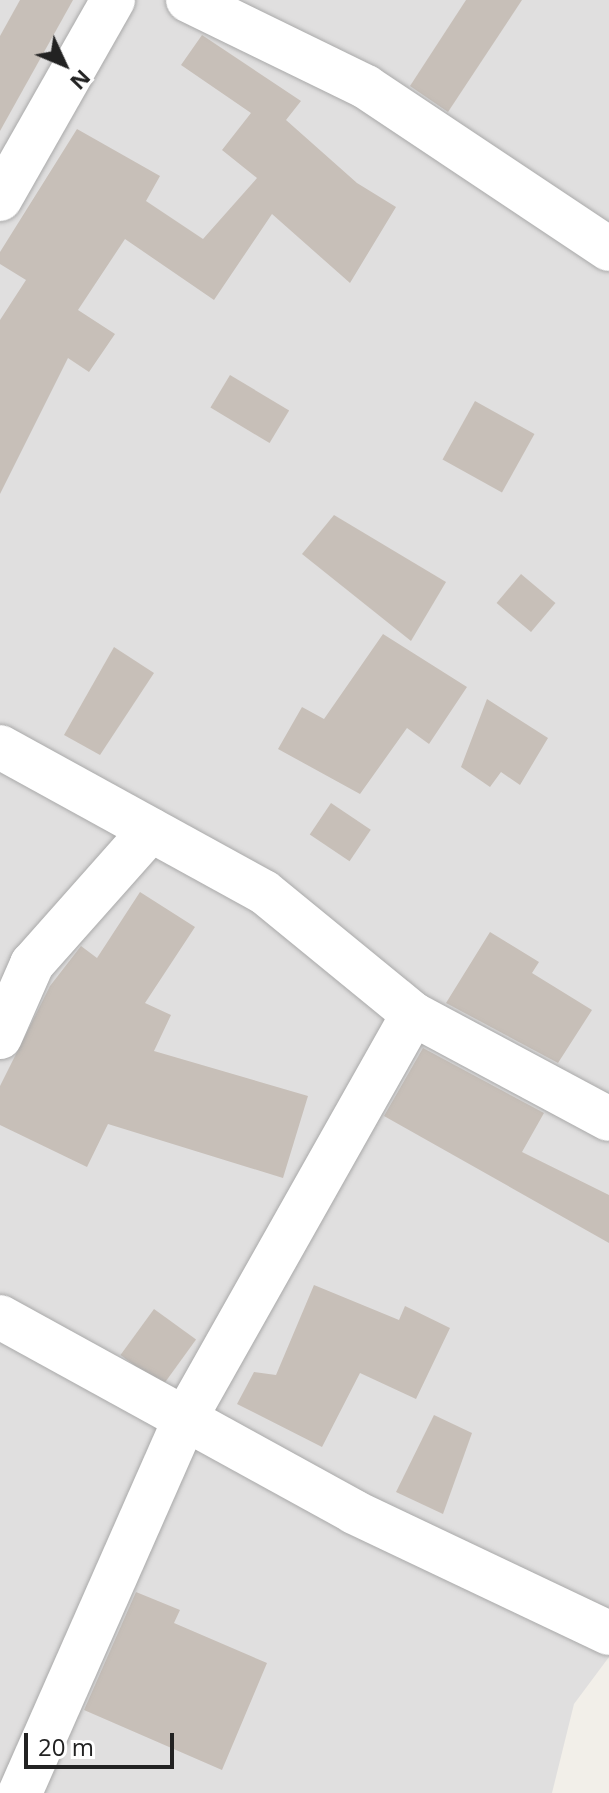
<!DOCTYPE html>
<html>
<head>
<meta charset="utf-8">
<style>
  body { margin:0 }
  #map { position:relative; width:609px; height:1793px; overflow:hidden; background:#f2efe9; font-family:"Open Sans",sans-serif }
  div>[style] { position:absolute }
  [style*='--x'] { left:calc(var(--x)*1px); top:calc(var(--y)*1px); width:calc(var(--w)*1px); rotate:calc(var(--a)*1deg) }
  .residential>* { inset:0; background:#e0dfdf }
  .building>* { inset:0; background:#c7bfb8; transform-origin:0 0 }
  .roads { filter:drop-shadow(0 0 2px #a9a9a9) drop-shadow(0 0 2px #a9a9a9) }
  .minor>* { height:44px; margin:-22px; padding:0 22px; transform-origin:22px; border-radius:22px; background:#fff }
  span { translate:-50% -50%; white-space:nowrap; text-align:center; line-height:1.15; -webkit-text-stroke:6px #fff; paint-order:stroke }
  .north { position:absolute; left:24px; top:24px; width:80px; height:80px; -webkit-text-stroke:6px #fff; paint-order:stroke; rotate:134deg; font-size:22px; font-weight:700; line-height:32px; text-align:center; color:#222 }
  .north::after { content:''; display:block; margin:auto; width:28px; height:36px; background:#222; clip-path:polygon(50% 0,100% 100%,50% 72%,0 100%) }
  .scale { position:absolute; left:24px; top:1733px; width:150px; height:36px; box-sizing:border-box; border:4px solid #222; border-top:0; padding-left:10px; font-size:24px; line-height:28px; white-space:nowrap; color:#222; -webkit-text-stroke:6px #fff; paint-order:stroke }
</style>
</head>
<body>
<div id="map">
  <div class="residential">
    <i style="clip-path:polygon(0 0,609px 0,609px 1657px,574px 1704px,552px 1793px,0 1793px)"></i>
  </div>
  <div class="building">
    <i style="clip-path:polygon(20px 0,73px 0,0 131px,0 36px)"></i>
    <i style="clip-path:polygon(466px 0,522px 0,448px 112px,410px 86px)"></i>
    <i style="clip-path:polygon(202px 35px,301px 101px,286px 120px,357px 183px,396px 207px,350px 283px,272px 214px,214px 300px,125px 239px,78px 310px,115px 334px,89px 372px,68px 358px,0 494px,0 320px,26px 280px,0 264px,0 252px,77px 129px,160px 176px,146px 201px,203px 239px,257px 178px,222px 150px,251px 113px,181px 65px)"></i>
    <i style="left:230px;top:375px;width:69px;height:38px;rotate:31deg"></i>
    <i style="left:475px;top:401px;width:68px;height:67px;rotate:29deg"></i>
    <i style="clip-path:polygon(334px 515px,446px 582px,411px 641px,302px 554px)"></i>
    <i style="left:521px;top:574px;width:45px;height:38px;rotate:40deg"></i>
    <i style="clip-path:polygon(383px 634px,467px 687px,429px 744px,407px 728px,360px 794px,278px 749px,302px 707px,324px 719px)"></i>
    <i style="clip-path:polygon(114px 647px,154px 673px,100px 755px,64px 735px)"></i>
    <i style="clip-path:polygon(487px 699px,548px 738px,520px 785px,501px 772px,490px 787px,461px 767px)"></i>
    <i style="left:331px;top:803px;width:48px;height:38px;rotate:34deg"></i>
    <i style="clip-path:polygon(140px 892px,195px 927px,145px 1003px,171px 1015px,154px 1051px,308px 1096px,283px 1178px,108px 1124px,87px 1167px,0 1125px,0 1086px,50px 986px,81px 946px,97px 958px)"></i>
    <i style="clip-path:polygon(490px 932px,539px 962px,532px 973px,592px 1010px,558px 1063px,446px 1003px)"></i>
    <i style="clip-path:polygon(423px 1048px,544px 1113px,522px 1152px,609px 1195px,609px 1243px,384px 1116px)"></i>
    <i style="clip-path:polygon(314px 1285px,399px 1320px,405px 1306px,450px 1328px,416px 1399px,360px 1373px,322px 1447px,237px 1404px,254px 1372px,276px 1375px)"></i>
    <i style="left:154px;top:1309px;width:52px;height:57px;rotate:36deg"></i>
    <i style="clip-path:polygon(434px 1415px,472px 1433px,443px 1514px,396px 1492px)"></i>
    <i style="clip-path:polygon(136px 1592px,180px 1610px,174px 1623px,267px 1663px,222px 1770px,84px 1710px)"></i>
  </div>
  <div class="roads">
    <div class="minor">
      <i style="--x:188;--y:0;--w:198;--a:26"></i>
      <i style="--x:366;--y:87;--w:292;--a:33.7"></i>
      <i style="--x:0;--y:199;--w:229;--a:-60.4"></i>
      <i style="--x:0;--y:747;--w:301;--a:28.8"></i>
      <i style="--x:264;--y:892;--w:193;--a:39.3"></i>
      <i style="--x:413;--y:1014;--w:467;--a:119.4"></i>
      <i style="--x:184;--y:1421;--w:407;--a:113.8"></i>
      <i style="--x:413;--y:1014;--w:222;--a:28.2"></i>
      <i style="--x:0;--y:1037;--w:80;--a:-66.3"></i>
      <i style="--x:32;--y:964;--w:179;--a:-48.4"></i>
      <i style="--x:0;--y:1317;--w:404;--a:28.8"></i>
      <i style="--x:354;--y:1512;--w:282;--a:25.4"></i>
    </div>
  </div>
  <div class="north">N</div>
  <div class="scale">20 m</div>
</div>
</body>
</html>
